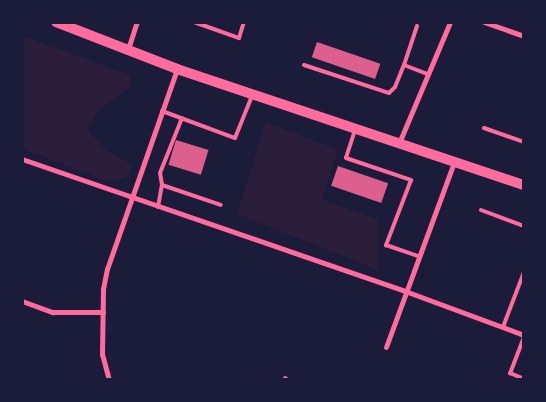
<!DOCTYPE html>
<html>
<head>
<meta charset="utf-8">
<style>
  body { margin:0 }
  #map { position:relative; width:546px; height:402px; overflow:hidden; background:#1b1b3a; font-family:Roboto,sans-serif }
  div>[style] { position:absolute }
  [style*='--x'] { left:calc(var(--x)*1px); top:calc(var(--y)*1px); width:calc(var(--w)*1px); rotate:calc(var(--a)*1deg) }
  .green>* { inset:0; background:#2a1e3b }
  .building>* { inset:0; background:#dd5f8e; transform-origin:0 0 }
  .service>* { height:4px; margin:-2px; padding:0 2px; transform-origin:2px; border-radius:2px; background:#ff6b9d }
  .minor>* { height:5px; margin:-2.5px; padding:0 2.5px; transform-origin:2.5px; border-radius:2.5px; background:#ff6b9d }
  .secondary>* { height:10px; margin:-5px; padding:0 5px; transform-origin:5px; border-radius:5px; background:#ff6b9d }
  span { translate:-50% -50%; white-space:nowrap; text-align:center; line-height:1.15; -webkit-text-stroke:4px #1b1b3a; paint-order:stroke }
  .frame { position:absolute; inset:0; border:24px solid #1b1b3a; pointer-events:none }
</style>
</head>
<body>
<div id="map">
  <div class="green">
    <i style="clip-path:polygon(22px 36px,131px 75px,132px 85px,98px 111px,88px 130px,107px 151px,133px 165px,127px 177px,110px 182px,23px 149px)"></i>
    <i style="clip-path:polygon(266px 122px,338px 150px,322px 199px,378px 220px,378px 270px,237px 214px)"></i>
  </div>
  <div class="building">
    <i style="left:317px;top:42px;width:67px;height:16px;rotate:19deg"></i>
    <i style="left:176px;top:140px;width:34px;height:26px;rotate:17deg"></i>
    <i style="left:338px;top:166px;width:53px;height:21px;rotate:19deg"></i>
  </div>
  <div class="service">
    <i style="--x:194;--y:22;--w:48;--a:19.6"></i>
    <i style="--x:239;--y:38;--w:17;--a:-73"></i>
    <i style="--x:417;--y:26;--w:41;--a:108.4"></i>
    <i style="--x:404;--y:65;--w:26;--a:21"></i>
    <i style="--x:304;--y:65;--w:89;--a:18.2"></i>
    <i style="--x:389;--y:93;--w:8;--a:-45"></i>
    <i style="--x:395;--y:87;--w:24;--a:-68"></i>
    <i style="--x:162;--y:111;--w:78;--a:20.3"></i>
    <i style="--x:235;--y:138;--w:45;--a:-68"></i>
    <i style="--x:484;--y:128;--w:42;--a:19.3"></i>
    <i style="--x:355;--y:130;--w:29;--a:108"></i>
    <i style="--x:346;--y:158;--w:69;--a:18.7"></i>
    <i style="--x:411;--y:180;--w:70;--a:111"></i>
    <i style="--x:386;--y:245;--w:34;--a:19"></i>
    <i style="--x:162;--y:185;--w:62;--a:18.7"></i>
    <i style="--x:158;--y:207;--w:22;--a:-80"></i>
    <i style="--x:162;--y:185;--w:12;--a:-99"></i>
    <i style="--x:160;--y:173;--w:59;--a:-68.2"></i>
    <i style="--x:481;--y:210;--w:46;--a:20.4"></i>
    <i style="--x:503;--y:327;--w:59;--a:-69.1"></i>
    <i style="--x:524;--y:337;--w:39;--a:111"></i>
    <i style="--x:510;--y:373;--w:15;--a:23"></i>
  </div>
  <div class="minor">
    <i style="--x:484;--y:22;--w:42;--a:19.3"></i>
    <i style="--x:128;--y:49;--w:28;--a:-72"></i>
    <i style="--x:399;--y:143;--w:131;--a:-67.1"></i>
    <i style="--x:22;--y:159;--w:405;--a:19"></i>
    <i style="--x:405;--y:291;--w:127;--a:20.3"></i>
    <i style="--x:22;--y:301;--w:33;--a:20"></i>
    <i style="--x:53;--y:312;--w:50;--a:0"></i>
    <i style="--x:386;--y:347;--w:197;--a:-69.8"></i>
    <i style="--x:109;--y:380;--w:27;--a:-105"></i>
    <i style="--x:102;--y:354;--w:65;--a:-89.1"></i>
    <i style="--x:103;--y:289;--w:20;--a:-79"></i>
    <i style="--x:107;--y:269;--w:212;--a:-70.7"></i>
    <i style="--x:284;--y:380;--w:2;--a:-63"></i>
  </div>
  <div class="secondary">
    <i style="--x:56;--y:22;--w:130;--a:21.2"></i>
    <i style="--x:177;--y:69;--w:366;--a:18.5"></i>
  </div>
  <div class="frame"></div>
</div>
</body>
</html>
